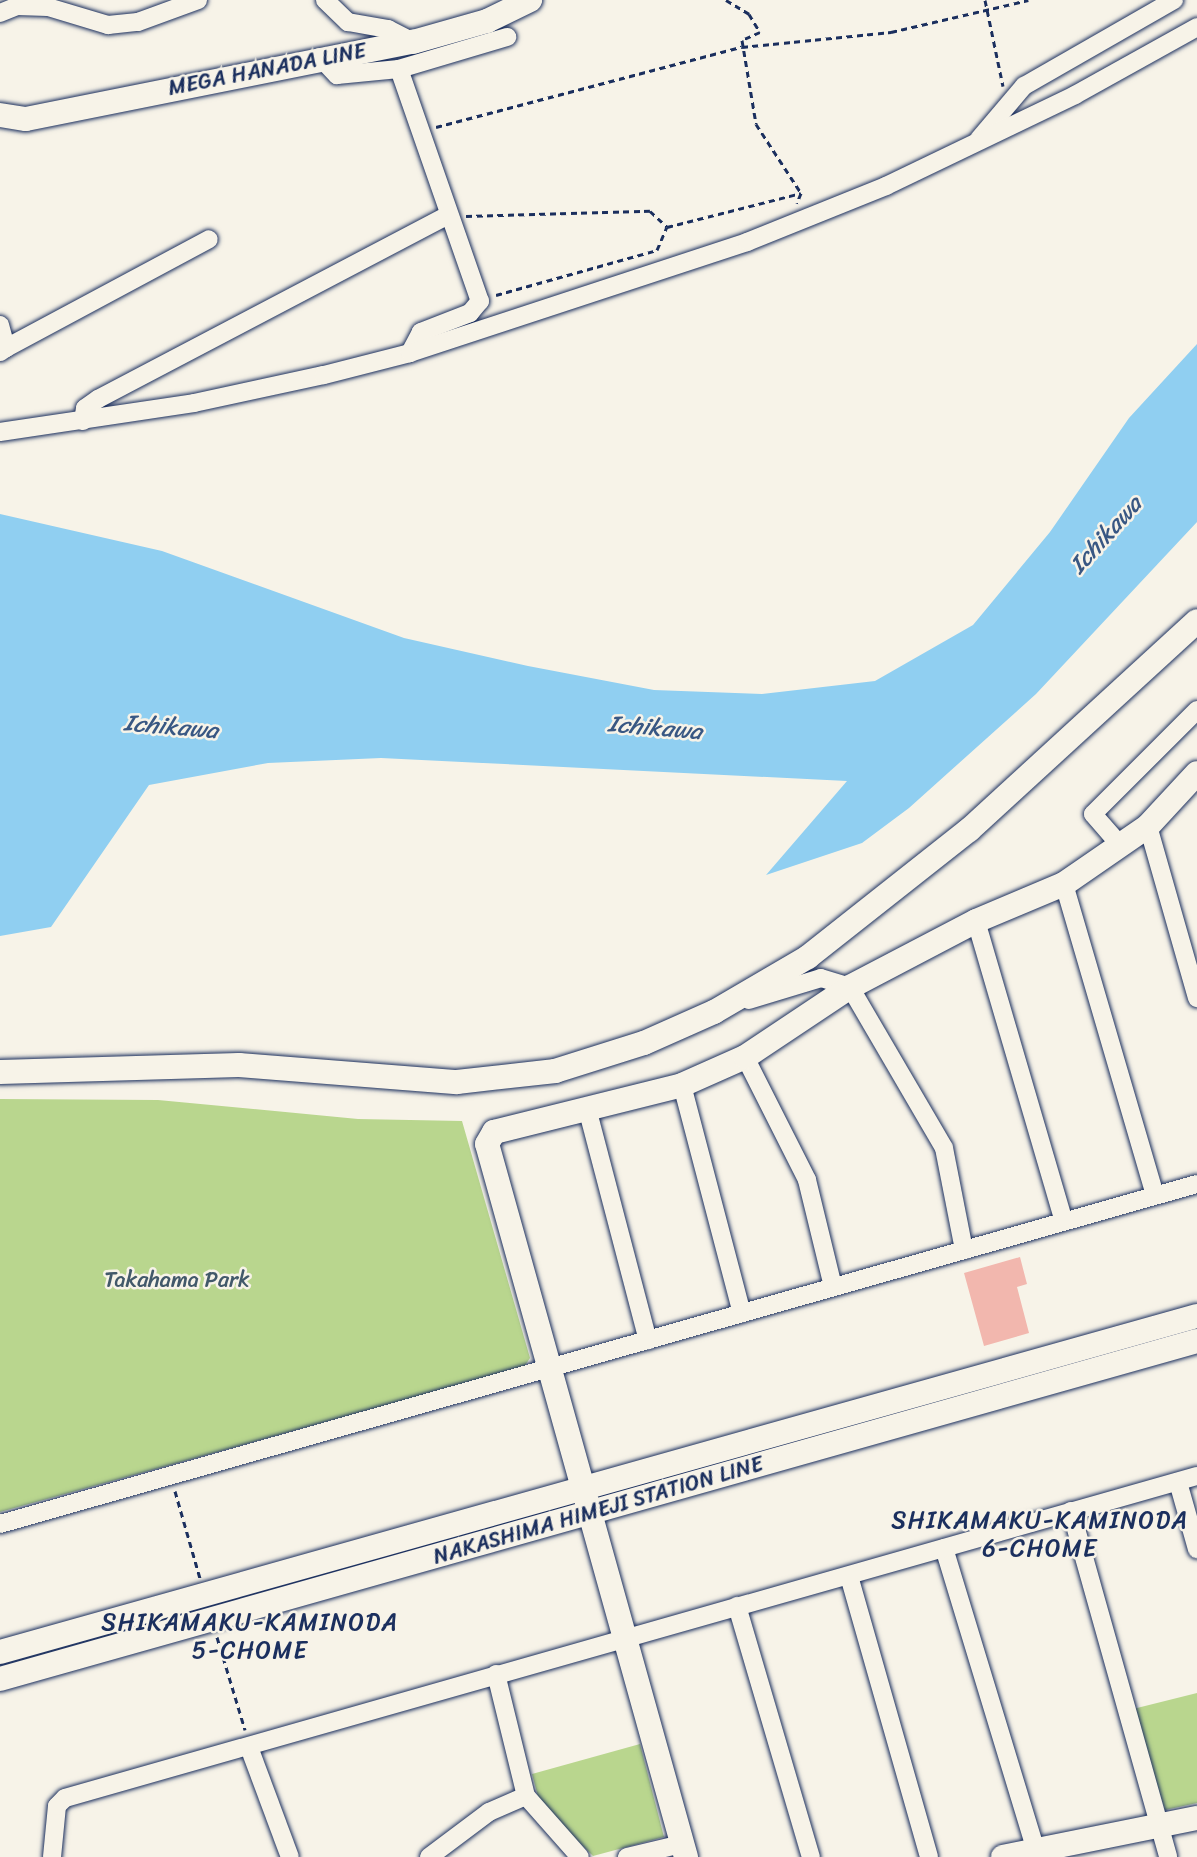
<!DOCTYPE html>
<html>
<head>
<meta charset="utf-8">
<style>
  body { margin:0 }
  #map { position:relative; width:1197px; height:1857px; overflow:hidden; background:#f7f3e8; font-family:Sriracha,sans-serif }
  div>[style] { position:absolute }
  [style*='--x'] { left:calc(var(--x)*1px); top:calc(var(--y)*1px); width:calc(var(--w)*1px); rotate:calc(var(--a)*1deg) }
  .green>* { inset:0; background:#b9d68e }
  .water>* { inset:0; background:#90cff1 }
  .building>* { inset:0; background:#f2b7ae }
  .path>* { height:3px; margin-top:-1.5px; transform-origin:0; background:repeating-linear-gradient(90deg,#1b2f5e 0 6px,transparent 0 10.5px) }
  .roads { filter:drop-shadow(0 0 2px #1b2f5e) drop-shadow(0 0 2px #1b2f5e) }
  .street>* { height:18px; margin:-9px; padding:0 9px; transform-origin:9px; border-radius:9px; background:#f7f3e8 }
  .secondary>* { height:24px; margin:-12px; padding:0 12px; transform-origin:12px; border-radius:12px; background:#f7f3e8 }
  span { translate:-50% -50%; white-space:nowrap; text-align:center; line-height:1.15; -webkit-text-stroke:5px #f7f3e8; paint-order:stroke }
  .street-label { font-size:22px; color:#1b2f5e }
  .park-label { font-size:22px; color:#42596a }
  .water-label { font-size:24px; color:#385783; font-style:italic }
  .neighbourhood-label { font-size:24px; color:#1b2f5e; letter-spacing:1.5px }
</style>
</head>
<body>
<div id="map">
  <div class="green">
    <i style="clip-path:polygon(0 1099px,158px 1100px,358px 1119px,462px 1121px,530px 1358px,524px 1367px,0 1512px)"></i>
    <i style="clip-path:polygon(1197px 1693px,1197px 1803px,1165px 1810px,1133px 1709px)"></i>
    <i style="clip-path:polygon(640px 1744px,664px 1837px,593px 1856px,540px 1804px,532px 1774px)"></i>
  </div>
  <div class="water">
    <i style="clip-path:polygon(1197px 344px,1197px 522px,1036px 694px,909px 808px,862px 843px,766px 875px,847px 781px,381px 758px,268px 763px,149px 785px,51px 927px,0 936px,0 514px,162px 551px,404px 638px,528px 666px,654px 690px,762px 694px,875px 681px,973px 625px,1050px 532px,1129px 418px)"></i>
  </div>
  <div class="building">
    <i style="clip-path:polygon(1020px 1257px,1027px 1284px,1017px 1287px,1029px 1333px,984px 1346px,964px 1273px)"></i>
  </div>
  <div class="path">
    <i style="--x:726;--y:0;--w:27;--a:31"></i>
    <i style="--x:749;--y:14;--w:21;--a:59"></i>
    <i style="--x:760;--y:32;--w:20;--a:156"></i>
    <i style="--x:742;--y:40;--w:85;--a:80.5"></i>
    <i style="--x:756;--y:124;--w:82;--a:56.9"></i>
    <i style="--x:801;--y:193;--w:11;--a:112"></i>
    <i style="--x:985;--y:0;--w:88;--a:78.2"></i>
    <i style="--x:436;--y:127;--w:316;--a:-14.7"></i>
    <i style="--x:742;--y:47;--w:150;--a:-5.7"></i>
    <i style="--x:891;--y:32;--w:141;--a:-13.1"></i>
    <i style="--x:466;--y:216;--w:184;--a:-1.6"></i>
    <i style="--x:650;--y:211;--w:23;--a:43"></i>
    <i style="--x:667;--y:227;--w:138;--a:-14.2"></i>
    <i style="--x:496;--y:295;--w:167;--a:-15.6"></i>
    <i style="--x:657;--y:250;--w:25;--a:-67"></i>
    <i style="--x:175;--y:1491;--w:91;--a:74"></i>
    <i style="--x:217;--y:1637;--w:97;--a:73.2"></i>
  </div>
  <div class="roads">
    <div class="street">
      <i style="--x:325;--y:0;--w:32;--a:44"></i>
      <i style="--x:348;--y:22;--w:41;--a:9.9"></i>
      <i style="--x:388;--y:29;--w:28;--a:27"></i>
      <i style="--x:0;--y:13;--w:18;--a:-22"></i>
      <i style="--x:17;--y:6;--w:31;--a:2"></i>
      <i style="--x:48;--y:7;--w:63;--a:16.7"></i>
      <i style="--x:108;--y:25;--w:30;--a:-6"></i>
      <i style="--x:138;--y:22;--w:64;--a:-20.1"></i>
      <i style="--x:320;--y:57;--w:25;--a:47"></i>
      <i style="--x:337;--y:75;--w:62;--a:-5.5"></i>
      <i style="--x:399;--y:69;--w:246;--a:70.8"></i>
      <i style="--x:480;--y:301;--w:16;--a:130"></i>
      <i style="--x:470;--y:313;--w:53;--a:158.8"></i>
      <i style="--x:421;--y:332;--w:24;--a:118"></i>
      <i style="--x:399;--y:69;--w:113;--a:-16.5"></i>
      <i style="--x:979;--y:139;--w:70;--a:-49.7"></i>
      <i style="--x:1024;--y:86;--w:173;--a:-29.8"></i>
      <i style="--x:0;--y:325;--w:24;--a:75"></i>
      <i style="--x:6;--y:348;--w:7;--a:146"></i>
      <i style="--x:6;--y:348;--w:230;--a:-28.2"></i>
      <i style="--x:83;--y:421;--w:13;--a:-81"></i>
      <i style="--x:85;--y:408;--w:16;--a:-35"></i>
      <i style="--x:98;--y:399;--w:393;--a:-27.7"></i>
      <i style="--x:0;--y:432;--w:196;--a:-8.5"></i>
      <i style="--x:194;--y:403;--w:133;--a:-12.2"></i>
      <i style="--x:324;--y:375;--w:89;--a:-14.3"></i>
      <i style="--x:410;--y:353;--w:355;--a:-18.2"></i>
      <i style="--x:747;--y:242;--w:150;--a:-21.9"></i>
      <i style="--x:886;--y:186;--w:210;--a:-25.7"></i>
      <i style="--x:1075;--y:95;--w:140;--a:-29.1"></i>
      <i style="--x:1148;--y:826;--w:179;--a:74.1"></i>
      <i style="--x:1120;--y:845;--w:41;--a:-131.1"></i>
      <i style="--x:1093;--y:814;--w:147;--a:-45"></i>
      <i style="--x:1064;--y:884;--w:324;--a:73.7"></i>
      <i style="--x:976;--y:921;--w:313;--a:73.7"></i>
      <i style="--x:749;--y:1000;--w:75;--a:-17"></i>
      <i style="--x:821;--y:978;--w:30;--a:17"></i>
      <i style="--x:850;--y:987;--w:186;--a:59.7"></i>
      <i style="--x:944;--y:1148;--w:104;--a:78.9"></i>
      <i style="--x:745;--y:1057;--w:138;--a:63.2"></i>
      <i style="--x:807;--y:1180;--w:110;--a:76.3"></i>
      <i style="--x:682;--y:1085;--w:236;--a:75.3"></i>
      <i style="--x:588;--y:1112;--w:236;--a:75.3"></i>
      <i style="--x:1178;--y:1482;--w:70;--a:74.2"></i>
      <i style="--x:1071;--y:1511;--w:359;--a:74.3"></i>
      <i style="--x:0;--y:1524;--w:1244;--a:-15.86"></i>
      <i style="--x:944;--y:1548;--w:316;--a:73.1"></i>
      <i style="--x:849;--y:1576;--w:292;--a:74.1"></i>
      <i style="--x:737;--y:1606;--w:262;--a:73.6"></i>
      <i style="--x:496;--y:1674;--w:126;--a:76.2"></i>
      <i style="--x:526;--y:1796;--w:81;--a:48.5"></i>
      <i style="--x:249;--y:1747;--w:117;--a:69.6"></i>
      <i style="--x:52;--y:1857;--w:51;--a:-84.4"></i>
      <i style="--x:57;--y:1806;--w:11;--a:-45"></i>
      <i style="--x:65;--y:1798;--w:1177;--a:-15.88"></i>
      <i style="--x:429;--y:1857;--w:75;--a:-36.9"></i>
      <i style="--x:489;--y:1812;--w:40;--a:-23.4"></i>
      <i style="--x:627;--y:1857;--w:56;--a:-13.5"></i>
    </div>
    <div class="secondary">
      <i style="--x:0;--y:115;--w:26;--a:9"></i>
      <i style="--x:26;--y:119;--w:395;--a:-11.3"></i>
      <i style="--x:413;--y:42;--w:77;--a:-15.8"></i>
      <i style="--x:487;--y:21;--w:48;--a:-26"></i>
      <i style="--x:0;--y:1072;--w:239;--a:-1.7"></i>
      <i style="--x:239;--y:1065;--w:219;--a:4.5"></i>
      <i style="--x:457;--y:1082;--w:99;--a:-6.4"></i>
      <i style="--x:555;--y:1071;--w:93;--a:-17.5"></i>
      <i style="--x:644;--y:1043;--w:77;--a:-23.9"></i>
      <i style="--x:714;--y:1012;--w:109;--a:-30.3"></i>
      <i style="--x:808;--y:957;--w:205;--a:-38.3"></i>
      <i style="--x:969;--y:830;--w:309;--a:-42.5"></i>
      <i style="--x:0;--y:1652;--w:1243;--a:-15.68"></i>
      <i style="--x:0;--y:1679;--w:1244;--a:-15.77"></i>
      <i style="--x:686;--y:1857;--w:740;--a:-105.59"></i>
      <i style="--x:487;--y:1144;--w:14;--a:-60"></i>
      <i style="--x:494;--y:1132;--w:194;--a:-14"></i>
      <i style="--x:682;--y:1085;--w:69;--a:-24"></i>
      <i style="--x:745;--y:1057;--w:126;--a:-33.7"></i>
      <i style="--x:850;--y:987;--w:142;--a:-27.6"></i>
      <i style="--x:976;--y:921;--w:95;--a:-22.8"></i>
      <i style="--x:1064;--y:884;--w:102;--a:-34.6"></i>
      <i style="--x:1148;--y:826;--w:72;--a:-47.2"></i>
      <i style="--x:1003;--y:1857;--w:198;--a:-11.4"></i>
    </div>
  </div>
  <div class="street-label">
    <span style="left:267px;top:69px;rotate:-11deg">MEGA HANADA LINE</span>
    <span style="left:598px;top:1510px;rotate:-16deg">NAKASHIMA HIMEJI STATION LINE</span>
  </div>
  <div class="park-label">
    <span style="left:177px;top:1280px">Takahama Park</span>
  </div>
  <div class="water-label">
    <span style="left:1106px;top:535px;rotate:-48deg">Ichikawa</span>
    <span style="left:171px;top:727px;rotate:5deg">Ichikawa</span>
    <span style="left:655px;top:728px;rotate:5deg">Ichikawa</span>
  </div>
  <div class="neighbourhood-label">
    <span style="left:1040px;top:1535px">SHIKAMAKU-KAMINODA<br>6-CHOME</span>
    <span style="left:250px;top:1637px">SHIKAMAKU-KAMINODA<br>5-CHOME</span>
  </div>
</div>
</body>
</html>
